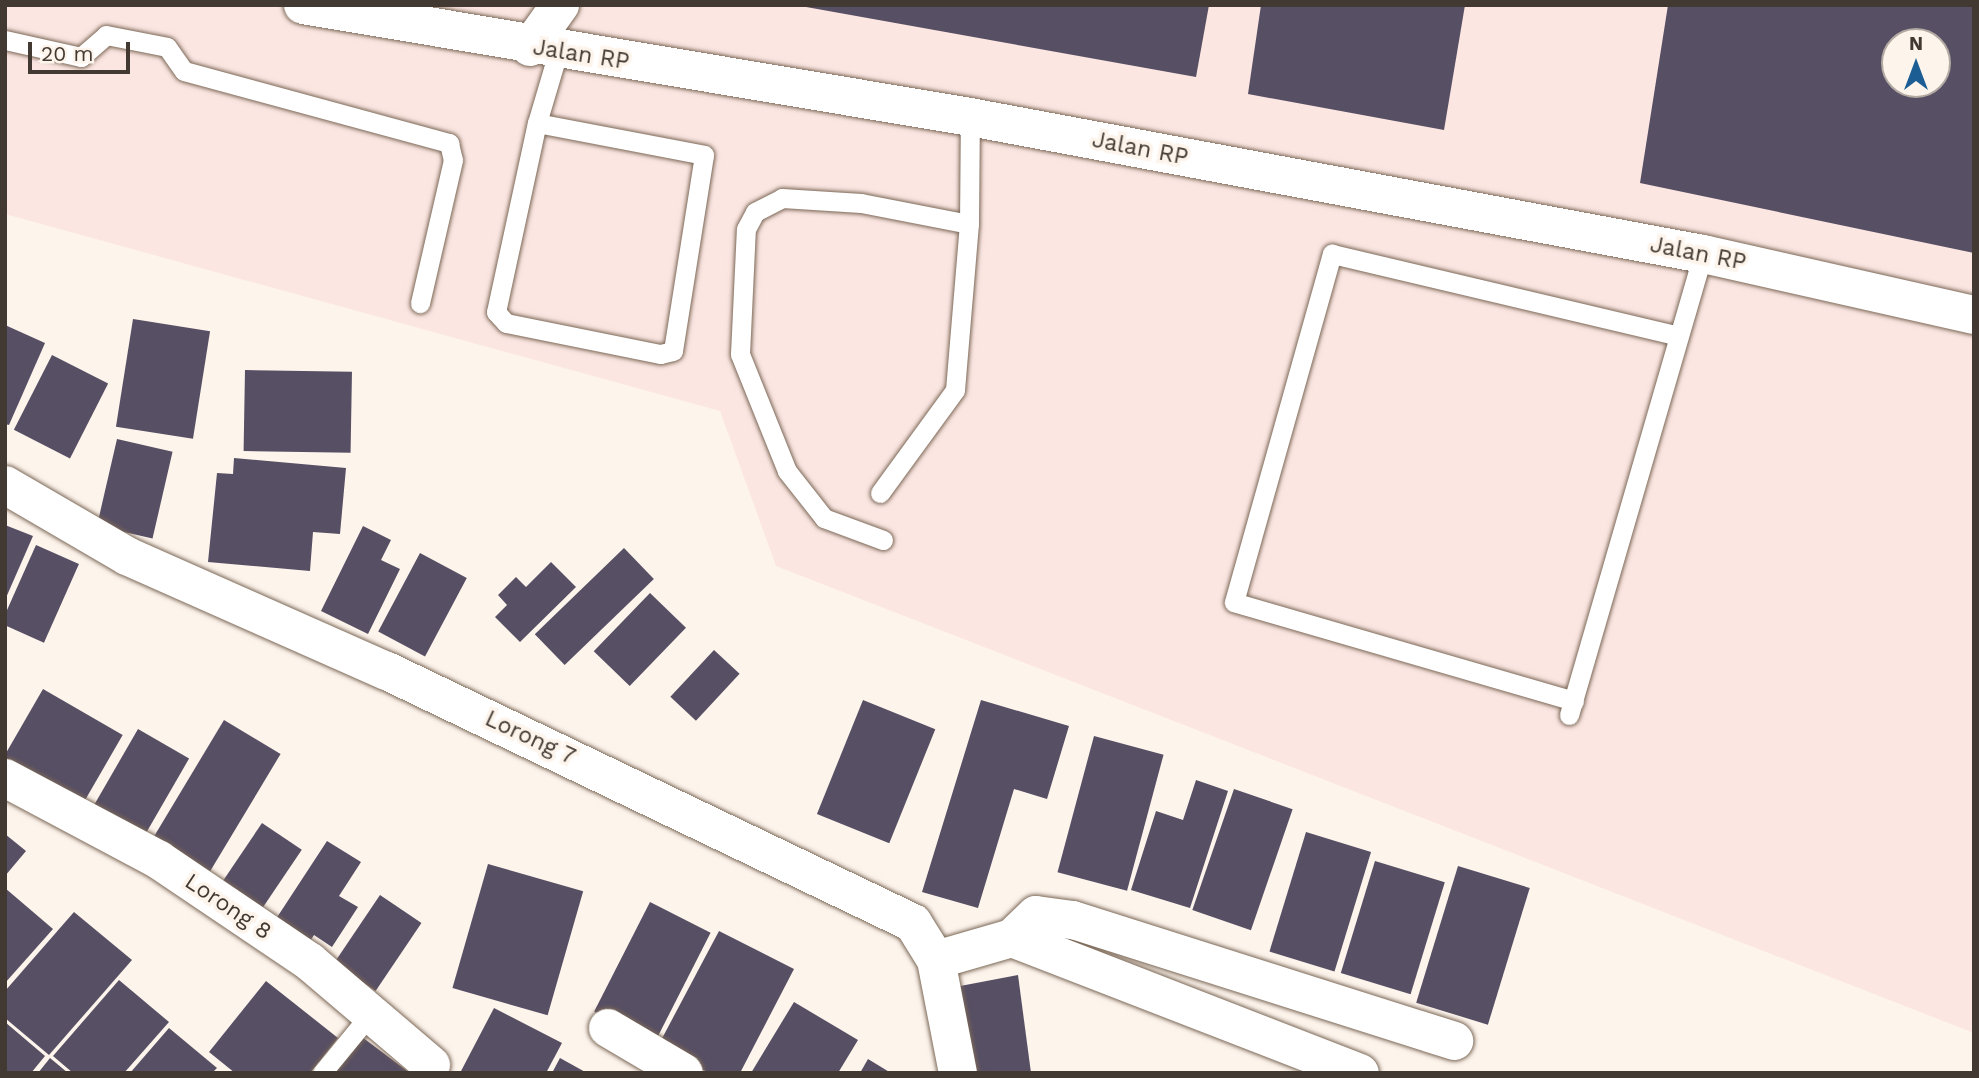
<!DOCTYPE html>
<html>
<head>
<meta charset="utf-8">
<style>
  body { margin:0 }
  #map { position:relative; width:1979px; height:1078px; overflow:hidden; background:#fdf4ec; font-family:"Work Sans",sans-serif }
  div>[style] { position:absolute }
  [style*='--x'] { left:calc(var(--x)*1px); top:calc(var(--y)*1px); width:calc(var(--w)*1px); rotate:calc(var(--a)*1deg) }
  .industrial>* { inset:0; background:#fce6e2 }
  .building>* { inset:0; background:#574f64; transform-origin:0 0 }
  .roads { filter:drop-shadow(0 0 2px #7b6857) drop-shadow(0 0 2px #7b6857) }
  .service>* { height:19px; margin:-9.5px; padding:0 9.5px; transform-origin:9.5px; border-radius:9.5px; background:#fff }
  .minor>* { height:38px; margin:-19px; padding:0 19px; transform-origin:19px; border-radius:19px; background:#fff }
  .tertiary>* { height:38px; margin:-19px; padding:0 19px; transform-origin:19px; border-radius:19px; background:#fff }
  span { translate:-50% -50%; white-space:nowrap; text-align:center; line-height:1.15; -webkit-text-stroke:7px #fdf4ec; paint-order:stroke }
  .street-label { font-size:23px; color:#423a32 }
  .frame { position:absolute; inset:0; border:7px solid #423a32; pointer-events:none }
  .north { position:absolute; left:1881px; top:28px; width:70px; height:70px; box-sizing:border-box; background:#fdf4ec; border:2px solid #b2aaa2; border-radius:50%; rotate:0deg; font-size:19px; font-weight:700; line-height:28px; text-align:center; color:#423a32 }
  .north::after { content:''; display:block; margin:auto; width:24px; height:32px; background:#1c5e94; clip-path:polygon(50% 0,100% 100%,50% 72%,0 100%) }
  .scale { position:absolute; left:28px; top:42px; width:102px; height:32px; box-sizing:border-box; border:4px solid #423a32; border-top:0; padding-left:9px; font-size:21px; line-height:24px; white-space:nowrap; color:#423a32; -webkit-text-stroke:5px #fdf4ec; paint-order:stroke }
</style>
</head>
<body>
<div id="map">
  <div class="industrial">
    <i style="clip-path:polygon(evenodd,5px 5px,1974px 5px,1974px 1033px,776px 566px,720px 411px,5px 214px,5px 5px,1895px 42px,1937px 42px,1937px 84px,1895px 84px,1895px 42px)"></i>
  </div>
  <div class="building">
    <i style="clip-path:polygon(795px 5px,1209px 5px,1196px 77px)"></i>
    <i style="clip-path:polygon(1261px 5px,1465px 5px,1444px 130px,1248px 94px)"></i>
    <i style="clip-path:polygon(evenodd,1668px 5px,1974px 5px,1974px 253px,1640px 183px,1668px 5px,1895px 42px,1937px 42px,1937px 84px,1895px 84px,1895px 42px)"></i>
    <i style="left:133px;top:319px;width:78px;height:109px;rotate:9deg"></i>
    <i style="clip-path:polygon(5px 325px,45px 343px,9px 425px,5px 424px)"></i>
    <i style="left:52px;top:355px;width:63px;height:84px;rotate:27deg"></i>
    <i style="left:245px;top:370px;width:107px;height:81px;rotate:1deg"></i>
    <i style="left:117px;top:439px;width:57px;height:89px;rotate:13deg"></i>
    <i style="clip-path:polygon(234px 458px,346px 468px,340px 534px,313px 532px,310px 571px,208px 562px,217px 473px,233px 474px)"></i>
    <i style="clip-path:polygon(5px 525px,33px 536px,5px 600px)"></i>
    <i style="clip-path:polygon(363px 526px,391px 540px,381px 560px,400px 569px,368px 634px,321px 611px)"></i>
    <i style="left:36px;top:545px;width:47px;height:86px;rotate:24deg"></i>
    <i style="left:624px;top:548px;width:43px;height:124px;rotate:46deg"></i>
    <i style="left:420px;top:553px;width:53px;height:89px;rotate:28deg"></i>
    <i style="clip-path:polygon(551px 562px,576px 587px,520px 642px,495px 617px,507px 605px,498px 595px,516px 577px,526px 587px)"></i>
    <i style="left:650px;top:593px;width:50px;height:81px;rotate:44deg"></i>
    <i style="left:714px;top:650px;width:35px;height:64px;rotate:43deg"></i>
    <i style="left:43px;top:689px;width:92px;height:80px;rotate:30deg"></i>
    <i style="left:863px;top:700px;width:78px;height:123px;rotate:22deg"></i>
    <i style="clip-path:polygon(981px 700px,1069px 726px,1047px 799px,1014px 789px,978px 908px,922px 892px)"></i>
    <i style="left:224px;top:720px;width:66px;height:145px;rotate:31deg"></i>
    <i style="left:138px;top:729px;width:59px;height:93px;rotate:30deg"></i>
    <i style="left:1094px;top:736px;width:72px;height:141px;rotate:15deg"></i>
    <i style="clip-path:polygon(1196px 780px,1228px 791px,1190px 908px,1131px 890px,1156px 811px,1183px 820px)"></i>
    <i style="left:1234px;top:789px;width:62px;height:128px;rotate:19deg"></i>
    <i style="left:262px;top:823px;width:48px;height:73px;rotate:34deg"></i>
    <i style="left:1306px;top:832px;width:68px;height:125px;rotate:17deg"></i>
    <i style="clip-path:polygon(5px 834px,26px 851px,5px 876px)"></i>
    <i style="clip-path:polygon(327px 841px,361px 862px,339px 896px,358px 907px,332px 947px,314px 935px,306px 947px,272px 925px)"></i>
    <i style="left:1375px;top:861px;width:73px;height:117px;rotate:17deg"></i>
    <i style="left:488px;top:864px;width:99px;height:129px;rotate:16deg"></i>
    <i style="left:1458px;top:866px;width:75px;height:143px;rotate:17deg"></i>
    <i style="clip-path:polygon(5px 888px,53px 929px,5px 983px)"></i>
    <i style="left:380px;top:895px;width:50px;height:82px;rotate:34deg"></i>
    <i style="left:650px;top:902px;width:68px;height:123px;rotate:27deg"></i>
    <i style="clip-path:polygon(74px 912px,132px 960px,49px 1055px,5px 1018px,5px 991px)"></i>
    <i style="clip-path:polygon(719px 931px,794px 969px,740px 1073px,709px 1073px,658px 1046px)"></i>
    <i style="clip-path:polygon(1018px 975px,1031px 1073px,972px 1073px,955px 987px)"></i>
    <i style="clip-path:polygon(119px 980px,169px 1022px,124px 1073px,73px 1073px,53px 1056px)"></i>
    <i style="clip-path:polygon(266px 981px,338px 1038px,310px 1073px,235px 1073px,209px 1052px)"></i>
    <i style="clip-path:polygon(794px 1002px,858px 1040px,838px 1073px,751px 1073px)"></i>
    <i style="clip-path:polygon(494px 1008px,562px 1043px,546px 1073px,460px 1073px)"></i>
    <i style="clip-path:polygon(5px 1022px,45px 1056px,31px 1073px,5px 1073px)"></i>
    <i style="clip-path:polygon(169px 1028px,217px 1068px,212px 1073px,130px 1073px)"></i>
    <i style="clip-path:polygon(362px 1037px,410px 1073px,334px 1073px)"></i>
    <i style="clip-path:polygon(50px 1058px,68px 1073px,38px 1073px)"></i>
    <i style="clip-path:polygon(560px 1058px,587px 1073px,552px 1073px)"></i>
    <i style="clip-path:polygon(868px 1059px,891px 1073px,860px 1073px)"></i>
  </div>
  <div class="roads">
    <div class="service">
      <i style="--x:5;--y:40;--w:78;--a:12.6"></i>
      <i style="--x:81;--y:57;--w:33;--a:-41"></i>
      <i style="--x:106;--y:35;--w:62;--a:11.1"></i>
      <i style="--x:167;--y:47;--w:29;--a:55"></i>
      <i style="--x:184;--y:71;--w:275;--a:15.2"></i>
      <i style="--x:449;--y:143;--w:17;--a:77"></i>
      <i style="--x:453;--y:160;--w:147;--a:103"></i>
      <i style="--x:537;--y:123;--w:170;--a:10.8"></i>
      <i style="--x:704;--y:155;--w:198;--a:99"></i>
      <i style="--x:673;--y:351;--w:13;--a:167"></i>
      <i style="--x:660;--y:354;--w:157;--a:-168.6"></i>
      <i style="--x:506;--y:323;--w:15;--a:-132"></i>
      <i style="--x:496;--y:312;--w:193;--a:-77.8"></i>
      <i style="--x:537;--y:123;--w:74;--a:-73.5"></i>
      <i style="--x:880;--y:493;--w:127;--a:-53.9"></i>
      <i style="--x:955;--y:390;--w:167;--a:-85.2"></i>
      <i style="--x:969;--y:224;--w:107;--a:-89.5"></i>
      <i style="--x:883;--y:540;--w:63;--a:-159.6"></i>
      <i style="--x:824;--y:518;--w:60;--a:-128.2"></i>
      <i style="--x:787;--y:471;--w:126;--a:-111.9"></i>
      <i style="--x:740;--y:354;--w:125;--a:-87.3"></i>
      <i style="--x:746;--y:229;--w:19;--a:-62"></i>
      <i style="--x:755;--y:212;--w:30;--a:-27"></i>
      <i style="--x:782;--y:198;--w:79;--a:3.6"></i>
      <i style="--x:861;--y:203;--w:110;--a:11"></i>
      <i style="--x:1574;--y:701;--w:354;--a:-163.8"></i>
      <i style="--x:1234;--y:602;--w:362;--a:-74.3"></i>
      <i style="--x:1332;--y:254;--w:356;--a:13.3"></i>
      <i style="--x:1569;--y:715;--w:480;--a:-73.8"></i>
      <i style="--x:322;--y:1073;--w:80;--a:-50.6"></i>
    </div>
    <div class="minor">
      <i style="--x:530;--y:47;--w:52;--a:-54.5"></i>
      <i style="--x:5;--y:485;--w:141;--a:30.2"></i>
      <i style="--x:127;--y:556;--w:284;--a:23.9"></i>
      <i style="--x:387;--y:671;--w:583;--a:25.6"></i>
      <i style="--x:913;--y:923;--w:44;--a:58.1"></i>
      <i style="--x:936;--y:960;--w:115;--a:79"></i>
      <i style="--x:5;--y:778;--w:174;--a:28"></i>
      <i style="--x:159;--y:860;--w:182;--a:34"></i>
      <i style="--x:310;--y:962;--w:159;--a:40.4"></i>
      <i style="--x:1012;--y:938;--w:33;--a:-44"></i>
      <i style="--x:1036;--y:915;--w:37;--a:8"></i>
      <i style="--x:1073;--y:920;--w:400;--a:17.6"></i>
      <i style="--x:936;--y:960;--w:79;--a:-16.1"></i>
      <i style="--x:1012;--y:938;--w:373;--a:21.2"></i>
      <i style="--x:608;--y:1028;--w:88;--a:30.6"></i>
    </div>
    <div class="tertiary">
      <i style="--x:303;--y:5;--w:676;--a:9.53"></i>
      <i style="--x:970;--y:117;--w:746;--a:10.59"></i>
      <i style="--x:1703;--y:254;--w:278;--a:12.7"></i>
    </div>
  </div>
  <div class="street-label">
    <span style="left:581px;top:55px;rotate:9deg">Jalan RP</span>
    <span style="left:1140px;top:149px;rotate:11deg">Jalan RP</span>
    <span style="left:1698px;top:254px;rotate:11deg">Jalan RP</span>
    <span style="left:530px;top:738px;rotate:25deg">Lorong 7</span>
    <span style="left:228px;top:907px;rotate:34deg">Lorong 8</span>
  </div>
  <div class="frame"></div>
  <div class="north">N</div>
  <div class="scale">20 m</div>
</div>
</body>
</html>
